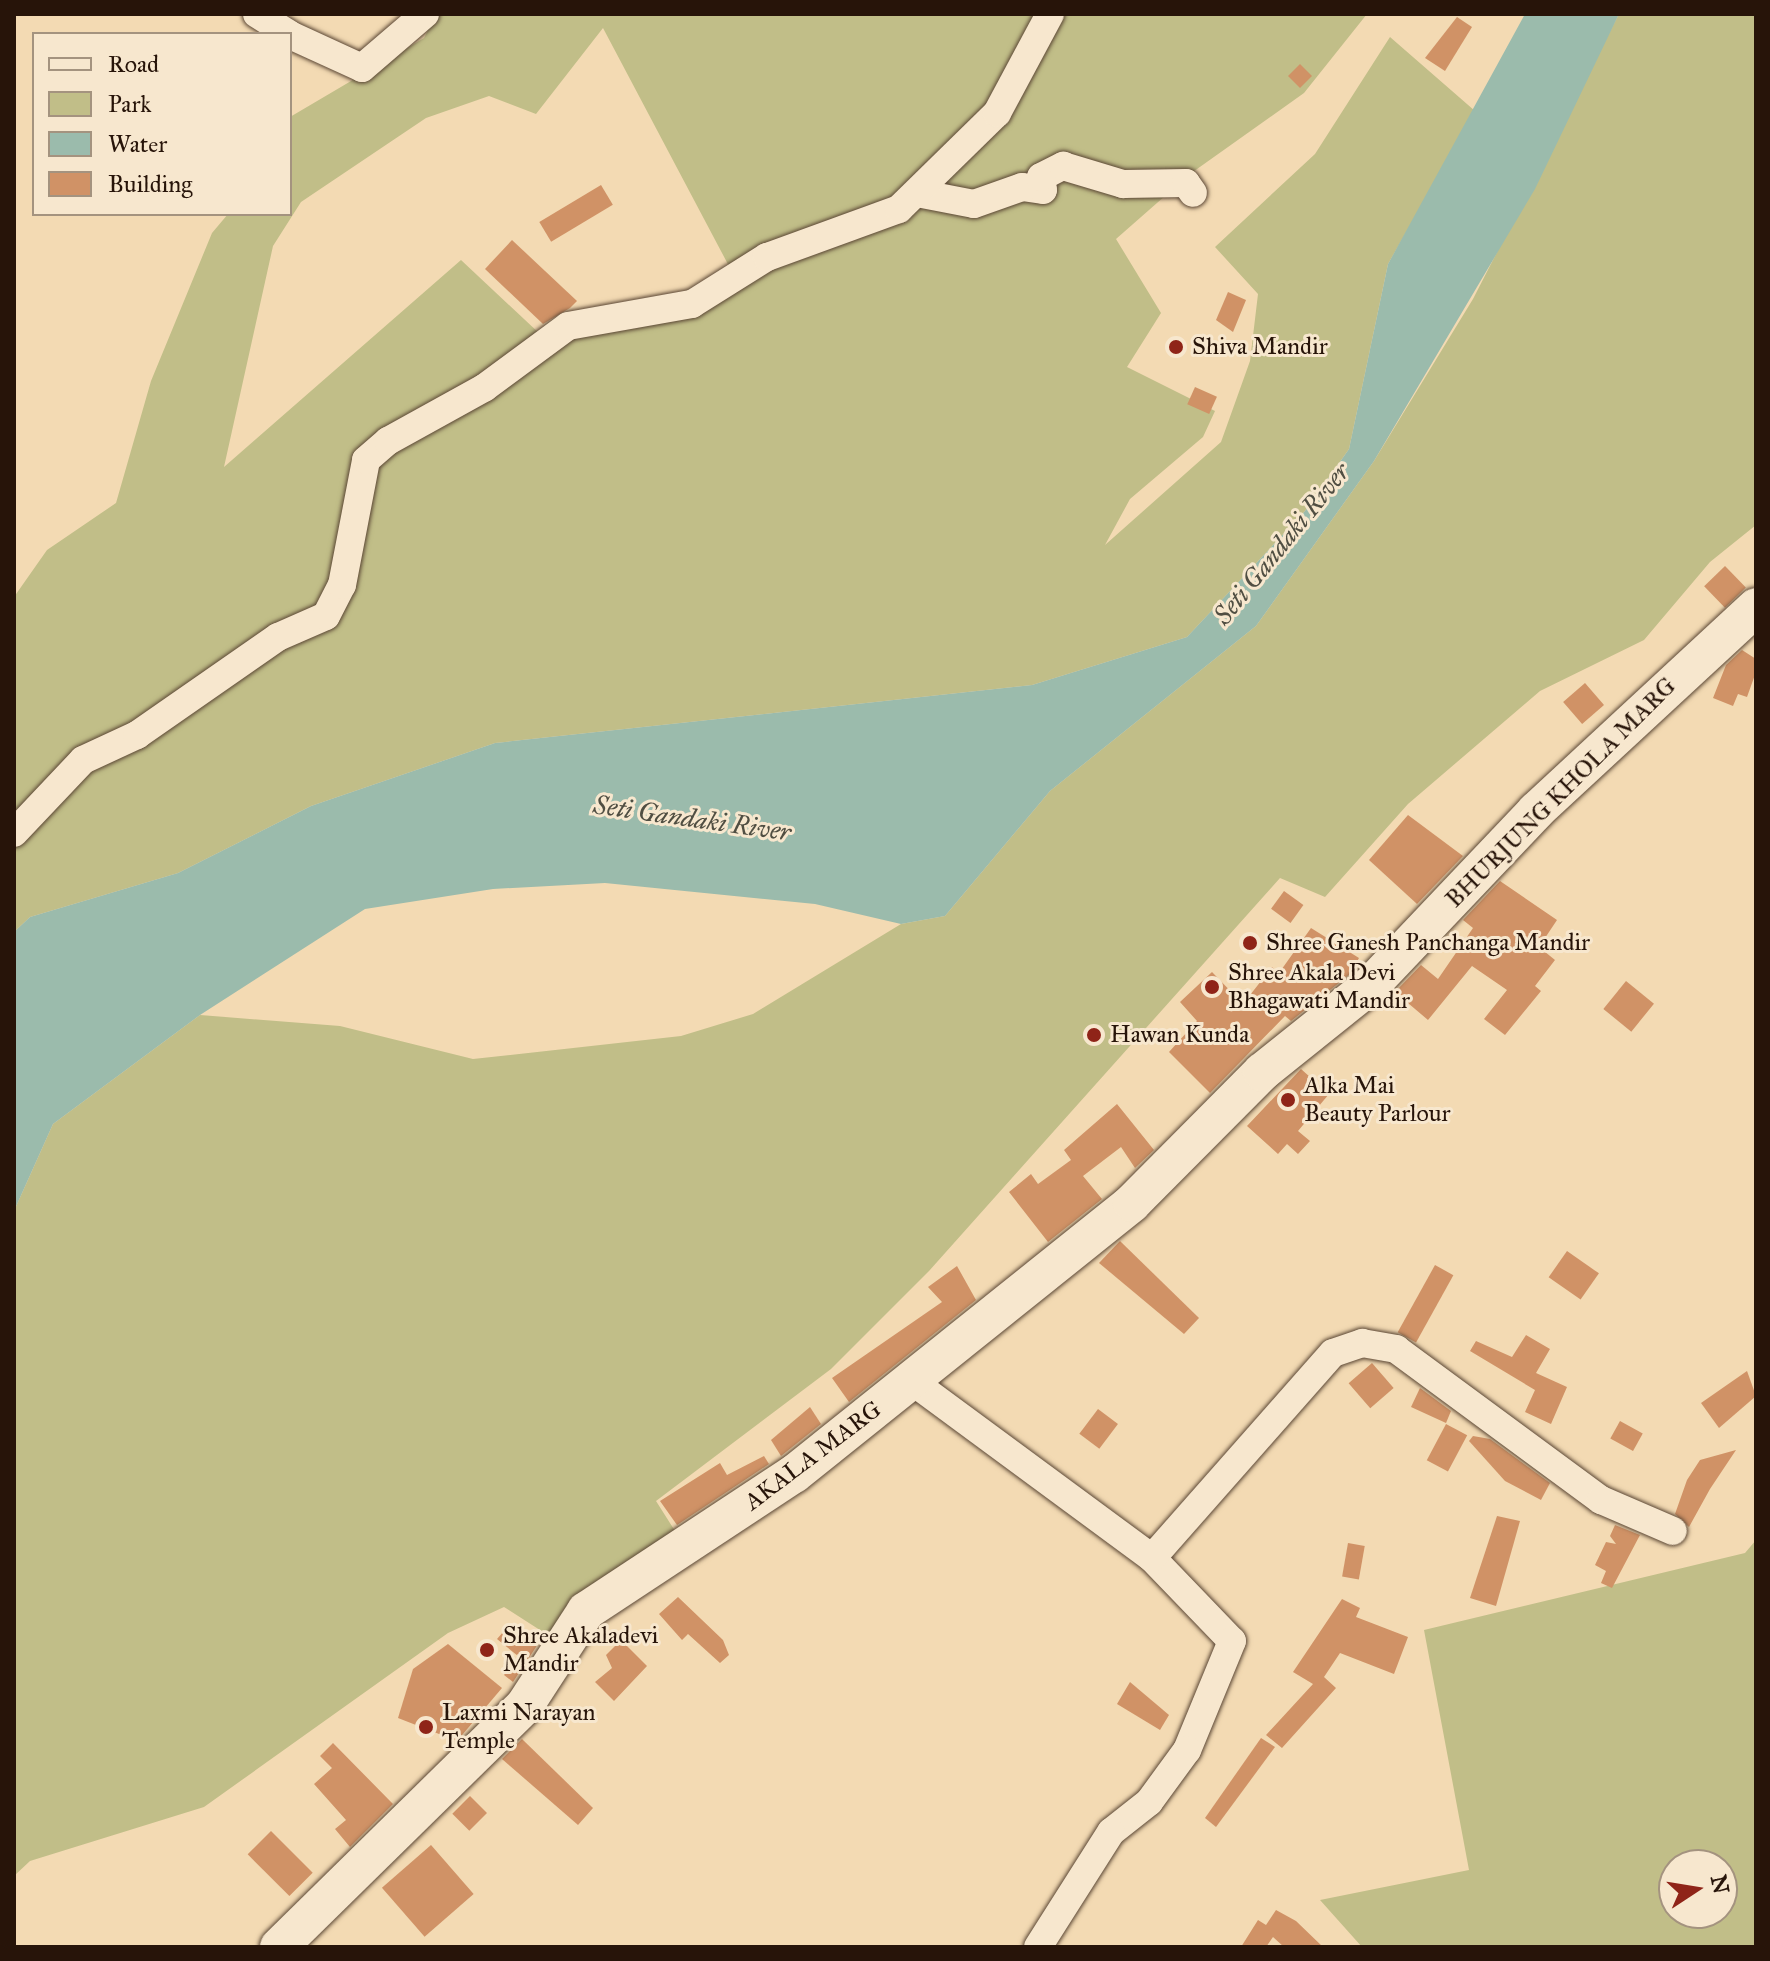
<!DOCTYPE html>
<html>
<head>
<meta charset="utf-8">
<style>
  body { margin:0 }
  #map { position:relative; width:1770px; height:1961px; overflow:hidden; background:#f3dab3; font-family:"IM FELL Great Primer",serif }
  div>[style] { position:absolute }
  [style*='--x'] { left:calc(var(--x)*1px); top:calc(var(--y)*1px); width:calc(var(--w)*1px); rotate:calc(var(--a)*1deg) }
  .green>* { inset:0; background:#c1be88 }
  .water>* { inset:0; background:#9bbbac }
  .building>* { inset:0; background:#d09266; transform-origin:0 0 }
  .roads { filter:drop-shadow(0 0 2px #5a4634) drop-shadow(0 0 2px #5a4634) }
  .minor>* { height:28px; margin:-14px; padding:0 14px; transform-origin:14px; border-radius:14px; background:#f7e7ce }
  .secondary>* { height:38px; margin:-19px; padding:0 19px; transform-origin:19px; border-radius:19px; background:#f7e7ce }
  .dots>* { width:22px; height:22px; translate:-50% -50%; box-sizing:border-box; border:4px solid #f7e7ce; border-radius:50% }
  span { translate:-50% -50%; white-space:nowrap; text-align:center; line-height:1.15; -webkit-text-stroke:6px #f7e7ce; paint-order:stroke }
  .poi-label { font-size:24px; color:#271409 }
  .left { translate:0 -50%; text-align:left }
  .street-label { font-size:24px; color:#271409 }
  .water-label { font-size:26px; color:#504e42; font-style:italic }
  .frame { position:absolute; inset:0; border:16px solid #271409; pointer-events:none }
  .legend { position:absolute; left:32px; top:32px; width:260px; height:184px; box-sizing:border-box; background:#f7e7ce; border:2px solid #a4937f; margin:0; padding:10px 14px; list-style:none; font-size:24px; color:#271409 }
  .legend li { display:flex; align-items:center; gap:16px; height:40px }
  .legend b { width:40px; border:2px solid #a4937f }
  .north { position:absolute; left:1658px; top:1849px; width:80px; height:80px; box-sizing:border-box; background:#f7e7ce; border:2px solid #a4937f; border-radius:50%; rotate:78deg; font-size:22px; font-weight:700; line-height:32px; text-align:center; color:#271409 }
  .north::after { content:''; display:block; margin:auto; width:28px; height:36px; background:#8f2418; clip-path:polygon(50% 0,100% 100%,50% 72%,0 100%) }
</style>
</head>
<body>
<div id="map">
  <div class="green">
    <i style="clip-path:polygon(evenodd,436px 14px,1367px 14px,1304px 93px,1190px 174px,1116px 239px,1161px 313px,1127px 367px,1215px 411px,1203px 437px,1130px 499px,1105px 545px,1221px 442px,1250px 361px,1258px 294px,1215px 247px,1315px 154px,1390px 37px,1475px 111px,1388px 264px,1349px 449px,1305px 511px,1187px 637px,1032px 685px,495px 743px,311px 806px,178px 873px,30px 917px,14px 932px,14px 597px,47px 550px,116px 503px,151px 381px,212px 233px,228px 214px,290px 214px,290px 117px,424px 38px,436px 14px,603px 28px,740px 287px,584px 330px,556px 349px,461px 260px,224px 467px,273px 246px,301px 202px,426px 118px,489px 96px,536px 114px,603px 28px)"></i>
    <i style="clip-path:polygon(1619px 14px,1756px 14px,1756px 525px,1710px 562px,1644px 640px,1540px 691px,1408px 804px,1325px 897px,1280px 878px,929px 1271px,831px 1369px,656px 1501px,682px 1542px,557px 1641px,504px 1607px,448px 1633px,204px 1807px,30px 1861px,14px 1876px,14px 1211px,53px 1124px,200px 1015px,340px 1026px,473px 1059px,681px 1036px,753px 1014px,901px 924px,945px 916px,1050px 791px,1256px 626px,1374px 461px,1473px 299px)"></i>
    <i style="clip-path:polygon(evenodd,1756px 1540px,1756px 1947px,1362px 1947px,1320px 1900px,1469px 1870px,1424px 1630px,1745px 1553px,1756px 1540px,1674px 1865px,1722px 1865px,1722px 1913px,1674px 1913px,1674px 1865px)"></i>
  </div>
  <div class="water">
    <i style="clip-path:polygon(1525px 14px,1619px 14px,1535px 189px,1374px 461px,1256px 626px,1050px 791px,945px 916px,901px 924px,815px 904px,605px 883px,493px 889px,365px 909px,200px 1015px,53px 1124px,14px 1211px,14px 932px,30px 917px,178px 873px,311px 806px,495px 743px,1032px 685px,1187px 637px,1305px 511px,1349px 449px,1388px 264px)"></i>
  </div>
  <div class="building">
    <i style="clip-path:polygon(1457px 17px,1472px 27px,1445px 71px,1425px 58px)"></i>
    <i style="left:1300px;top:64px;width:17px;height:17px;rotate:45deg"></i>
    <i style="left:601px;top:185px;width:23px;height:72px;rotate:59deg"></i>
    <i style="clip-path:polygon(512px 240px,577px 301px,570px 308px,543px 324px,485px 269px)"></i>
    <i style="clip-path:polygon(1228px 292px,1246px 300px,1233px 332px,1216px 320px)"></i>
    <i style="left:1195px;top:387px;width:24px;height:19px;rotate:24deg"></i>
    <i style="left:1725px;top:566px;width:30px;height:29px;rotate:46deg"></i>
    <i style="clip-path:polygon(1742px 650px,1756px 659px,1756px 672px,1747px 697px,1738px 694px,1733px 706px,1713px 698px,1726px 665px)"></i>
    <i style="left:1585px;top:683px;width:29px;height:29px;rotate:49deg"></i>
    <i style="clip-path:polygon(1408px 815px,1463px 856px,1417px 904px,1369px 860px)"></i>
    <i style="clip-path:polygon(1500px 881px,1557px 920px,1539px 947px,1555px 960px,1535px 986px,1541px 991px,1505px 1035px,1484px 1019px,1507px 990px,1472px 966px,1428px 1020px,1395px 992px,1421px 965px,1438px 979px,1473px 928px,1463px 920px)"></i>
    <i style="left:1284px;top:891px;width:24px;height:22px;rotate:36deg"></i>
    <i style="clip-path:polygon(1311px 928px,1359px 958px,1350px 974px,1291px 1021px,1285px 1016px,1210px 1093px,1169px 1052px,1197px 1021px,1180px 1002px,1212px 972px,1243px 1004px,1272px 967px,1279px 973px)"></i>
    <i style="left:1626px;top:981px;width:36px;height:36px;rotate:39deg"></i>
    <i style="clip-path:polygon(1301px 1069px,1329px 1094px,1298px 1131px,1310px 1141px,1298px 1154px,1287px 1144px,1278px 1154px,1247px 1126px)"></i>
    <i style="clip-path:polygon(1117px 1104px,1154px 1150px,1135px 1168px,1121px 1147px,1083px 1176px,1102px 1199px,1048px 1242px,1009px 1192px,1031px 1174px,1038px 1184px,1071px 1160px,1064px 1150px)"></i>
    <i style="clip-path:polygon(1120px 1241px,1199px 1318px,1184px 1334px,1099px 1263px)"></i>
    <i style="left:1567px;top:1251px;width:39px;height:32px;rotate:35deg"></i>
    <i style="left:1435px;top:1265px;width:21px;height:77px;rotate:29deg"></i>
    <i style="clip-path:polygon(957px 1266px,976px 1300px,849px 1402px,832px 1378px,942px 1302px,928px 1287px)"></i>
    <i style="clip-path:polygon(1526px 1335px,1550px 1349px,1536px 1373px,1567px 1387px,1551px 1424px,1525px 1412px,1535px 1390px,1470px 1351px,1476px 1341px,1512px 1357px)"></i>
    <i style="left:1372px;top:1363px;width:33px;height:31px;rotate:49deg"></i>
    <i style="clip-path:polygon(1747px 1371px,1756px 1396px,1719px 1428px,1701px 1403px)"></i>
    <i style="clip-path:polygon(1420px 1388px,1451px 1411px,1446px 1423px,1411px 1407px)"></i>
    <i style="clip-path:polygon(810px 1407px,821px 1424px,781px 1456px,771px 1440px)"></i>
    <i style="left:1098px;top:1409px;width:25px;height:31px;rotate:37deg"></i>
    <i style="left:1620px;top:1421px;width:26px;height:20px;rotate:29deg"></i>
    <i style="left:1446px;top:1424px;width:24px;height:41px;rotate:28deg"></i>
    <i style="clip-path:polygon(1473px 1436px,1490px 1439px,1550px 1483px,1541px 1500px,1505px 1481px,1469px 1441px)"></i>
    <i style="clip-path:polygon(1736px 1450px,1710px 1489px,1689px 1527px,1675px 1514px,1687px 1480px,1700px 1460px)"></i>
    <i style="clip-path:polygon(764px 1456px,769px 1464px,677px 1525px,660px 1501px,720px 1463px,727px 1475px)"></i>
    <i style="clip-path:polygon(1497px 1516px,1520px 1521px,1496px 1606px,1470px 1598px)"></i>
    <i style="clip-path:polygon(1615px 1525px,1640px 1535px,1612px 1588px,1601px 1583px,1606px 1571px,1595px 1565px,1606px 1542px,1616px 1544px,1610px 1536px)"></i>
    <i style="left:1348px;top:1543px;width:17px;height:34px;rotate:10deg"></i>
    <i style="clip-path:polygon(678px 1597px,723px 1640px,729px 1655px,720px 1663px,688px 1634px,682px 1640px,659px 1614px)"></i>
    <i style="clip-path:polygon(1342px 1599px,1360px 1608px,1356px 1617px,1408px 1637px,1394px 1674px,1340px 1653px,1324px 1677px,1336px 1688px,1282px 1748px,1266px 1735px,1313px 1684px,1293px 1672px)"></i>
    <i style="clip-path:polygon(510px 1624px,538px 1644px,513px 1682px,504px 1675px,518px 1656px,497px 1639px)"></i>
    <i style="clip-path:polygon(621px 1640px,647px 1666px,614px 1701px,595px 1682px,612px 1668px,606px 1655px)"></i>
    <i style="clip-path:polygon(448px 1644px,502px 1688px,457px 1741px,398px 1718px,413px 1669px)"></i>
    <i style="clip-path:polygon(1130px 1682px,1169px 1715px,1160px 1730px,1117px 1704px)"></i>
    <i style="clip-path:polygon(1261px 1738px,1275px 1747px,1216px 1827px,1205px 1818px)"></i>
    <i style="clip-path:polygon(522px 1739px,593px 1808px,578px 1825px,502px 1759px)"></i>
    <i style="clip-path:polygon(333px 1743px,393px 1804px,350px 1847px,335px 1829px,346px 1820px,314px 1784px,332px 1768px,320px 1756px)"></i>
    <i style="left:470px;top:1796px;width:24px;height:25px;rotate:45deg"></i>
    <i style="left:271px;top:1831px;width:59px;height:33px;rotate:45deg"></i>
    <i style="left:431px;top:1845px;width:65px;height:65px;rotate:49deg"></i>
    <i style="clip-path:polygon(1276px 1910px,1296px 1921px,1323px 1947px,1284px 1947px,1273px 1937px,1266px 1947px,1241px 1947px,1258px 1920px,1266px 1925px)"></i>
  </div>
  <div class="roads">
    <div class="minor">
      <i style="--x:257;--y:14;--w:38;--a:32"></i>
      <i style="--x:290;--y:35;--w:79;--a:24.6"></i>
      <i style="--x:362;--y:68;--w:83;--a:-40.6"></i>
      <i style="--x:917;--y:193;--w:58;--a:10.9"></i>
      <i style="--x:974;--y:204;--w:51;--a:-19.5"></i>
      <i style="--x:1022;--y:187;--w:21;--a:8"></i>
      <i style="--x:1043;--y:190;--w:13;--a:-99"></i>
      <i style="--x:1041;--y:177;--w:25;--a:-27"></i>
      <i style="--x:1063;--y:166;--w:63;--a:16.7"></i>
      <i style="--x:1123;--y:184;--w:63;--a:-0.9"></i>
      <i style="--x:1186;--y:183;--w:12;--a:55"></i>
      <i style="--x:14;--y:833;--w:100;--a:-46.6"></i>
      <i style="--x:83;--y:760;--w:60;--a:-24.8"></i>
      <i style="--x:137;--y:735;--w:172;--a:-34.8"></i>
      <i style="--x:278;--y:637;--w:52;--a:-23.6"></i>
      <i style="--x:326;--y:616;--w:35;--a:-63"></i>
      <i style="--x:342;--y:585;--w:127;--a:-79.1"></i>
      <i style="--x:366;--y:460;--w:29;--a:-41"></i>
      <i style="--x:388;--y:441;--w:110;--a:-28.9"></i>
      <i style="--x:484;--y:388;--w:104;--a:-36.4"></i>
      <i style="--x:568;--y:326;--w:126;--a:-10.1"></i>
      <i style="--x:692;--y:304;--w:89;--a:-32.1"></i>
      <i style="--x:767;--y:257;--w:140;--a:-20"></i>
      <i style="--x:899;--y:209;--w:137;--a:-44.4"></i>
      <i style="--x:997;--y:113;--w:112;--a:-61.8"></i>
      <i style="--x:912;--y:1381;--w:298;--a:36.4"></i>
      <i style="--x:1152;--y:1558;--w:115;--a:46.1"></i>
      <i style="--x:1232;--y:1641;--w:118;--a:112.4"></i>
      <i style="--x:1187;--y:1750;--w:64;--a:126.2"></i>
      <i style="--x:1149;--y:1802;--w:48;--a:141.7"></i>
      <i style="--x:1111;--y:1832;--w:136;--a:122.4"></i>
      <i style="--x:1152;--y:1558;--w:273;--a:-48.6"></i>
      <i style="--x:1333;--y:1353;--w:31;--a:-19"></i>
      <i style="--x:1362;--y:1343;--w:35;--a:10"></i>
      <i style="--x:1396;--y:1349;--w:255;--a:36.4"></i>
      <i style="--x:1601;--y:1500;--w:78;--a:23.3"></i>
    </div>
    <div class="secondary">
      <i style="--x:279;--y:1947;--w:345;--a:-44.5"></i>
      <i style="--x:525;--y:1705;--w:112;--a:-57"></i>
      <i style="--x:586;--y:1611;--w:249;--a:-33.4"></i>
      <i style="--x:794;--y:1474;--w:433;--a:-38.7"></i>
      <i style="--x:1132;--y:1203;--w:185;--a:-45.2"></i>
      <i style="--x:1262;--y:1072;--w:141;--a:-38.7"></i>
      <i style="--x:1372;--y:984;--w:238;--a:-46.5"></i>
      <i style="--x:1536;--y:811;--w:300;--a:-42.8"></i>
    </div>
  </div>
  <div class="dots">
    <i style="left:1176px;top:347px;background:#8f2418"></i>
    <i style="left:1250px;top:943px;background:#8f2418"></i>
    <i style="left:1212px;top:987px;background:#8f2418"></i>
    <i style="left:1094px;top:1035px;background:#8f2418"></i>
    <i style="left:1288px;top:1100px;background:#8f2418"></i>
    <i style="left:487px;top:1650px;background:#8f2418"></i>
    <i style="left:426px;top:1727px;background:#8f2418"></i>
  </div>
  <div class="poi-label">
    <span class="left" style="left:1192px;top:347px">Shiva Mandir</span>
    <span class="left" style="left:1266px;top:943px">Shree Ganesh Panchanga Mandir</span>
    <span class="left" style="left:1228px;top:987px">Shree Akala Devi<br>Bhagawati Mandir</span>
    <span class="left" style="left:1110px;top:1035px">Hawan Kunda</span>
    <span class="left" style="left:1304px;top:1100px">Alka Mai<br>Beauty Parlour</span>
    <span class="left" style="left:503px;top:1650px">Shree Akaladevi<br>Mandir</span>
    <span class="left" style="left:442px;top:1727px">Laxmi Narayan<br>Temple</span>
  </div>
  <div class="street-label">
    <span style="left:1561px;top:793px;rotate:-45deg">BHURJUNG KHOLA MARG</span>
    <span style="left:813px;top:1456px;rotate:-37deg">AKALA MARG</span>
  </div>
  <div class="water-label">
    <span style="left:1282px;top:544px;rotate:-51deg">Seti Gandaki River</span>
    <span style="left:692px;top:819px;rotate:8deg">Seti Gandaki River</span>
  </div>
  <div class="frame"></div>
  <ul class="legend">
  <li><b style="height:10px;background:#f7e7ce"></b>Road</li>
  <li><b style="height:22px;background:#c1be88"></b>Park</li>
  <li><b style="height:22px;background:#9bbbac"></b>Water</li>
  <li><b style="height:22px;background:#d09266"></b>Building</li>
  </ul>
  <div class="north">N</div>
</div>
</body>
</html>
